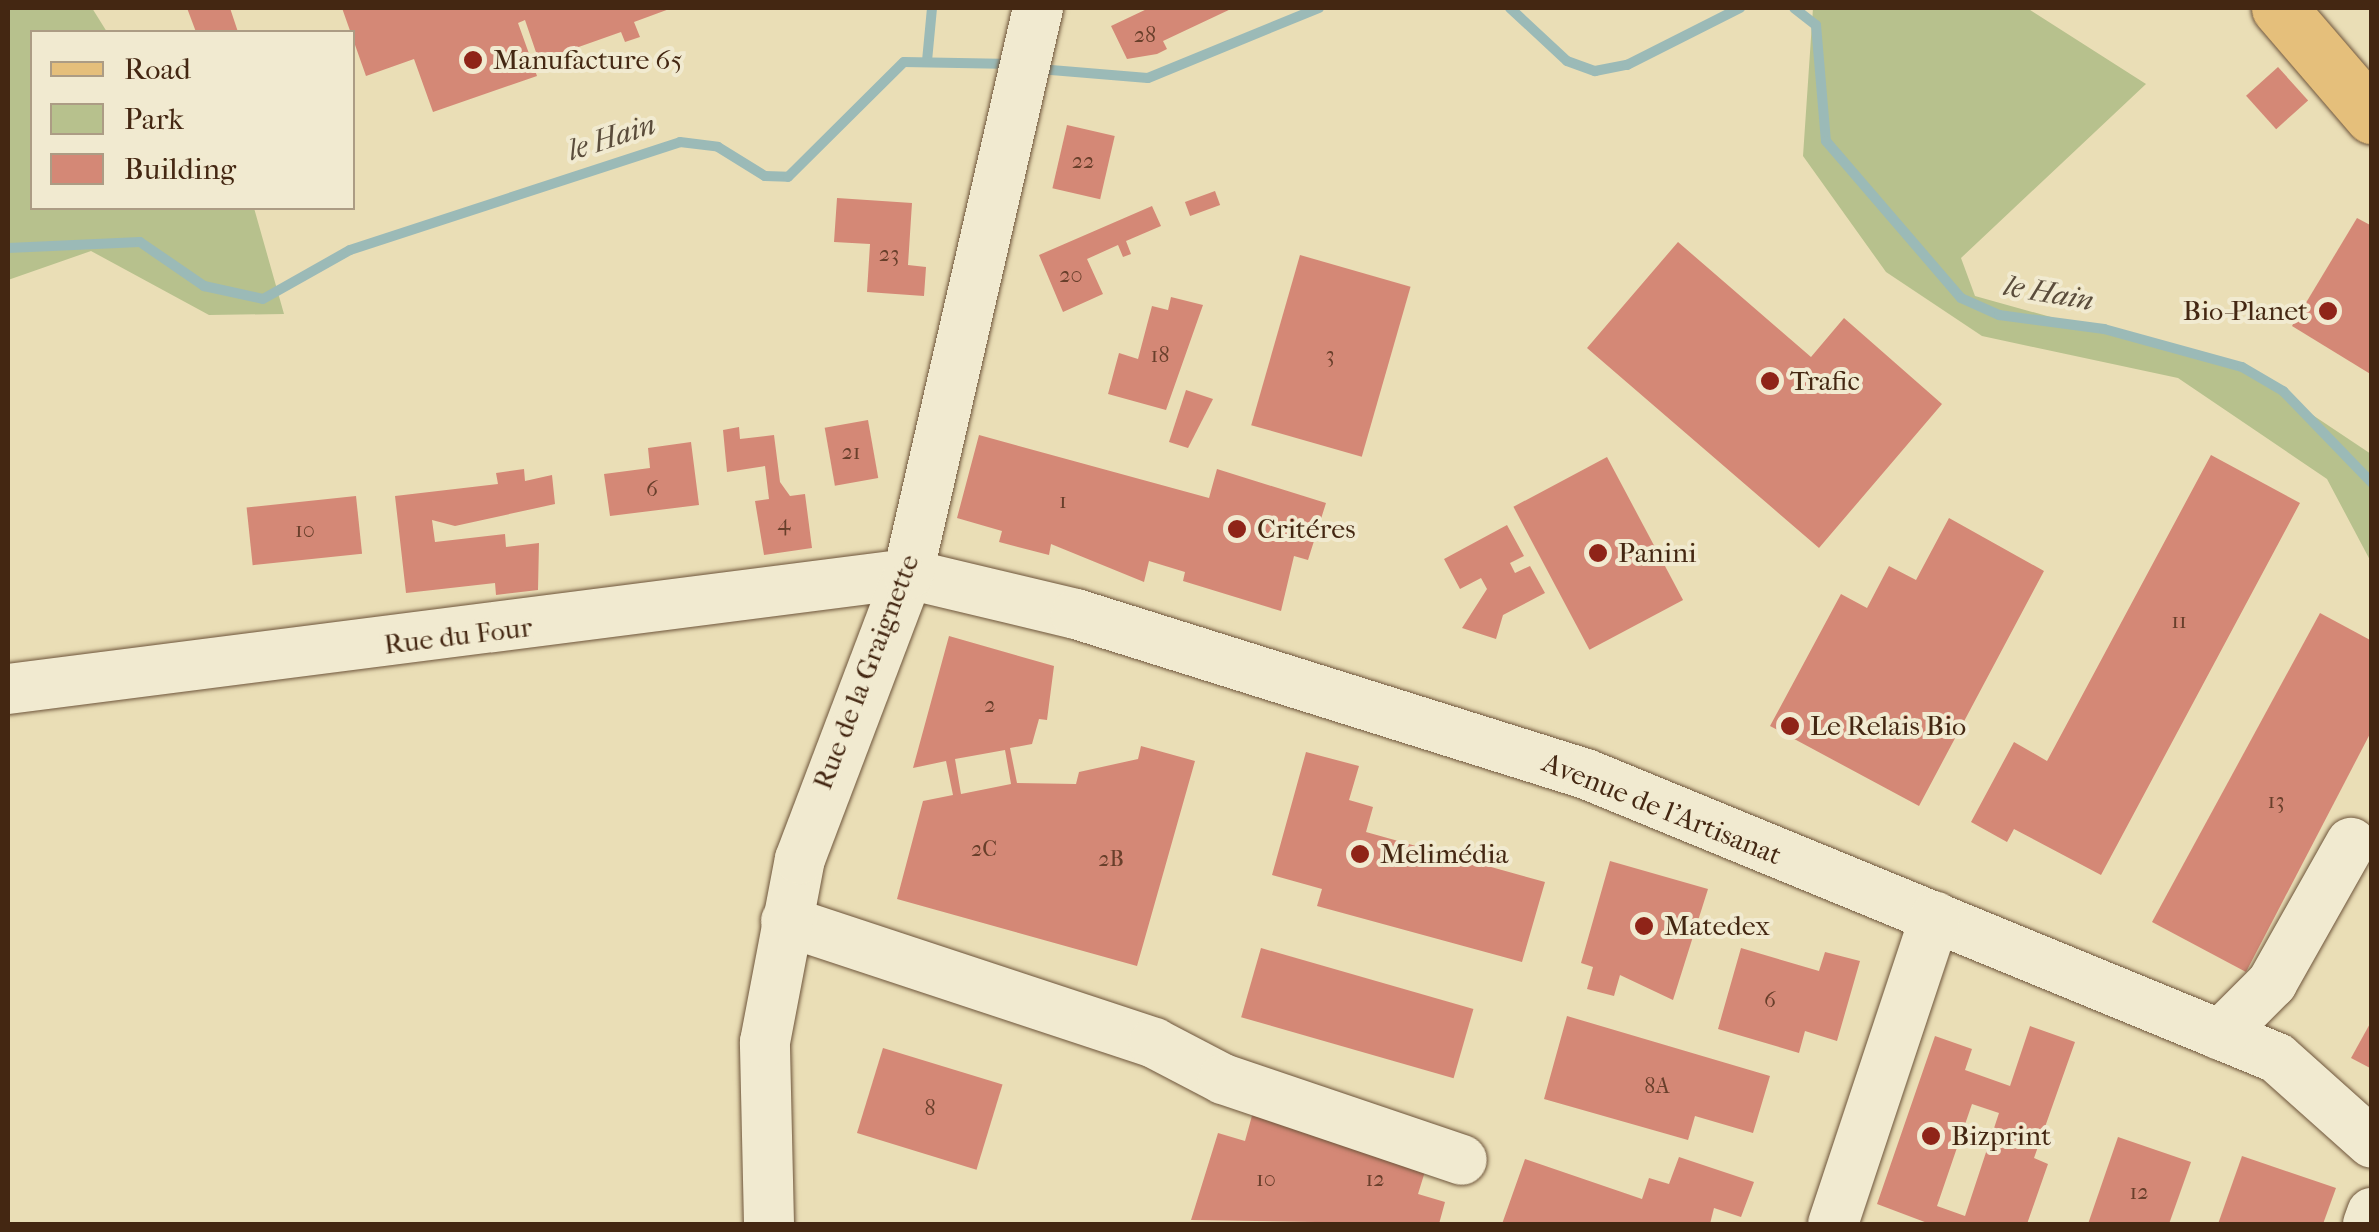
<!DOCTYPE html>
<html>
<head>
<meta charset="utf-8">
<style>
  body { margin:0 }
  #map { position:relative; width:2379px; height:1232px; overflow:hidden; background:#eadeb6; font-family:"IM FELL French Canon",serif }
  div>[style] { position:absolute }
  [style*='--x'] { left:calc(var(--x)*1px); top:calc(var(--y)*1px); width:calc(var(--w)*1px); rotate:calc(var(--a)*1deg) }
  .green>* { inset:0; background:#b7c18d }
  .stream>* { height:10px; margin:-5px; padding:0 5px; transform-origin:5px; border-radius:5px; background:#9bbab7 }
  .building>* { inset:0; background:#d48876; transform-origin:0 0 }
  .roads { filter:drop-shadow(0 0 2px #6e553b) drop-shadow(0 0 2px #6e553b) }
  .minor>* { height:50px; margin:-25px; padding:0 25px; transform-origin:25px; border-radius:25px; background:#f1ead0 }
  .major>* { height:55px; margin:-27.5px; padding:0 27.5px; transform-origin:27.5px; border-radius:27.5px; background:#e5bf7b }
  .dots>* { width:28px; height:28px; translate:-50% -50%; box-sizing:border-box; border:5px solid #f1ead0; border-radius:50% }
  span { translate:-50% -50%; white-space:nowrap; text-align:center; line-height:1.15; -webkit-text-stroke:8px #f1ead0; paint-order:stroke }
  .number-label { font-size:22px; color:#683f2b }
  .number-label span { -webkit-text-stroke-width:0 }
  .poi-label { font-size:28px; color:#442712 }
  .left { translate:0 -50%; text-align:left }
  .right { translate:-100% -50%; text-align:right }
  .street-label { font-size:28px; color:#442712 }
  .water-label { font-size:30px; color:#5a4c3b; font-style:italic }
  .frame { position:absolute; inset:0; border:10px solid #442712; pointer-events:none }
  .legend { position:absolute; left:30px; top:30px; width:325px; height:180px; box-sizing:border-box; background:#f1ead0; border:2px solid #ac9c84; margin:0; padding:12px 18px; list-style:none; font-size:30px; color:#442712 }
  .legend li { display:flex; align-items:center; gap:20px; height:50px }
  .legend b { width:50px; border:2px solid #ac9c84 }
</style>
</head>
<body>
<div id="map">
  <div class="green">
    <i style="clip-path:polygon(92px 8px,107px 32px,32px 32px,32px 208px,254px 208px,284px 314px,209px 315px,91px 251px,8px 280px,8px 10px)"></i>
    <i style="clip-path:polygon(1813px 8px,2027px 8px,2146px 84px,1961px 258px,1975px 296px,2248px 372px,2371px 454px,2371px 562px,2327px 479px,2178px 378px,1982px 336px,1886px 272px,1803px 156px)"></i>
  </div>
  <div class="stream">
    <i style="--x:1510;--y:8;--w:78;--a:42.9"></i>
    <i style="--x:1567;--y:61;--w:30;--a:20"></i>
    <i style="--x:1595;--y:71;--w:33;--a:-11"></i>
    <i style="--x:1627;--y:65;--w:127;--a:-26.8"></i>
    <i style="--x:1794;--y:8;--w:28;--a:38"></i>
    <i style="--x:1816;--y:25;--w:116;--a:85.1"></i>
    <i style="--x:1826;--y:141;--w:207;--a:49.3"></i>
    <i style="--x:1961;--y:298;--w:42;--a:24.1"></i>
    <i style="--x:1999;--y:315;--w:106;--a:7.6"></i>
    <i style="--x:2104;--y:329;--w:143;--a:15.4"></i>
    <i style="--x:2242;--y:367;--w:48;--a:30.3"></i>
    <i style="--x:2283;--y:391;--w:128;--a:45.9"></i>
    <i style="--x:927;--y:61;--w:53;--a:-84.6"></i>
    <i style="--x:1039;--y:69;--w:109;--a:4.7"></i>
    <i style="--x:1148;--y:78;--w:185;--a:-22.3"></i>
    <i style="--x:8;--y:248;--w:132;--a:-2.6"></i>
    <i style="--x:140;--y:242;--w:78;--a:34.5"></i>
    <i style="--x:204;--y:286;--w:60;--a:12.4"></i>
    <i style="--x:263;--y:299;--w:100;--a:-29.4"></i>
    <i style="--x:350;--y:250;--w:347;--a:-18.1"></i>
    <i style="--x:680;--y:142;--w:38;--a:7"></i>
    <i style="--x:718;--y:147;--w:55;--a:31.7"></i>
    <i style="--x:765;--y:176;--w:23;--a:2"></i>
    <i style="--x:788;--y:177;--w:163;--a:-44.8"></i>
    <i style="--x:904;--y:62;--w:109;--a:1.1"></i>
  </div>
  <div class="building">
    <i style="clip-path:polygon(187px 8px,230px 8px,238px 32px,196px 32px)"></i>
    <i style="clip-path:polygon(342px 8px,672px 8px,634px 22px,640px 37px,625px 42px,621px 32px,539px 61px,525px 20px,518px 23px,537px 76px,433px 112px,414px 59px,366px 76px)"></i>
    <i style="clip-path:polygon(1149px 8px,1233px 8px,1163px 41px,1167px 49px,1157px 54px,1127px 59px,1111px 26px)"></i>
    <i style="left:2278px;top:67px;width:45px;height:43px;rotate:48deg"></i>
    <i style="left:1067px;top:125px;width:49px;height:65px;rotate:13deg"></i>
    <i style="left:1215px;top:191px;width:15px;height:32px;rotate:70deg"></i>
    <i style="clip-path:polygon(837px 198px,912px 203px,908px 265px,926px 267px,924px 296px,867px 292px,870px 244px,834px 242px)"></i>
    <i style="clip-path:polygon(1152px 206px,1161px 226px,1126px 241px,1131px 254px,1123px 257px,1118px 245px,1087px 259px,1103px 294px,1063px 312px,1039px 255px)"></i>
    <i style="clip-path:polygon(2357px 218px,2372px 226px,2372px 375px,2292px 326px)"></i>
    <i style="clip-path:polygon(1678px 242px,1811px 357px,1844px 318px,1942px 404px,1819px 548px,1587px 348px)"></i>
    <i style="left:1300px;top:255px;width:115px;height:177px;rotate:16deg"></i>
    <i style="clip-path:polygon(1171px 297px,1203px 305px,1166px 410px,1108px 394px,1119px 353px,1138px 359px,1152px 306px,1168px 310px)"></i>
    <i style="clip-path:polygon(1186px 390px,1213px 399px,1188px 448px,1169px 442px)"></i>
    <i style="left:868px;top:420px;width:59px;height:44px;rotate:80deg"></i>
    <i style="clip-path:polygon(739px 427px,740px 439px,774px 435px,780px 482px,790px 496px,805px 494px,812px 548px,764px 555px,755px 501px,769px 499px,765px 466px,727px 472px,723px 430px)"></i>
    <i style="clip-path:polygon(979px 435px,1209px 498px,1217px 469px,1326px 503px,1308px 560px,1294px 556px,1281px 611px,1183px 581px,1185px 572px,1149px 561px,1144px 582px,1051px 544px,1049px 555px,999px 542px,1002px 531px,957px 518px)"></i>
    <i style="clip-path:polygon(691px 442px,699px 505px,610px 516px,604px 474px,650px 468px,648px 448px)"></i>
    <i style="clip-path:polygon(2211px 455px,2300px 503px,2101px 875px,2014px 829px,2007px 842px,1971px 822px,2014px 742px,2047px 761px)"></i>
    <i style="left:1607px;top:457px;width:162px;height:106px;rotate:62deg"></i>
    <i style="clip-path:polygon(524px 469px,525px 481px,552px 475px,555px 504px,455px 526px,432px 520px,435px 542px,505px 534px,506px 547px,539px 543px,538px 590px,496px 595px,495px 583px,406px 593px,395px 496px,498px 484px,496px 473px)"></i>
    <i style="left:356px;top:496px;width:58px;height:110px;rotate:84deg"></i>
    <i style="clip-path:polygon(1949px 518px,2044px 571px,1919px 806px,1770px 726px,1841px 594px,1867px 608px,1889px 566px,1916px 580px)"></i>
    <i style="clip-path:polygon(1507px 525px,1524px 556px,1510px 563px,1515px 573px,1530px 566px,1545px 593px,1503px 615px,1496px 639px,1462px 628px,1487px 589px,1481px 578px,1460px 589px,1444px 559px)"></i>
    <i style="clip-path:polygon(2320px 613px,2372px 641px,2372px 730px,2246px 972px,2152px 922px)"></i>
    <i style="clip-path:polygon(evenodd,949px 636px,1054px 666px,1047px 720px,1039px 719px,1032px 744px,1010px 748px,1017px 783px,1076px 784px,1079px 772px,1138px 759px,1141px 746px,1195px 761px,1137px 966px,897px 899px,923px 801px,953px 795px,946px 761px,913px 768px,949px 636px,1005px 750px,1011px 784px,961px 794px,955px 759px,1005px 750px)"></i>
    <i style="clip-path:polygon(1306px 752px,1359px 766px,1349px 800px,1373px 807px,1366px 832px,1545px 882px,1522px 962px,1317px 906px,1322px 889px,1272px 875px)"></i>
    <i style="clip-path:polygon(1610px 861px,1708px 889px,1673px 1000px,1620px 975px,1614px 996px,1587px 989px,1593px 967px,1581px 963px)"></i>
    <i style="left:1261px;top:948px;width:221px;height:72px;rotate:16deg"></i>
    <i style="clip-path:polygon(1741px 948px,1819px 971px,1825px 952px,1860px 961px,1837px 1041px,1805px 1031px,1799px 1053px,1718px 1029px)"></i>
    <i style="clip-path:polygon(1567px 1016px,1770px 1076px,1753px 1133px,1695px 1116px,1688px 1140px,1544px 1099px)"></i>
    <i style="clip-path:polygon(2372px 1020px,2372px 1069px,2351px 1058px)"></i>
    <i style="clip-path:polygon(evenodd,2030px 1026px,2075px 1042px,2034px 1158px,2048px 1164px,2027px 1224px,1930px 1224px,1877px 1204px,1935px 1036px,1972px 1049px,1965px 1070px,2010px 1086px,2030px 1026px,1972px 1104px,1999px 1113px,1965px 1216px,1937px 1206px,1972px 1104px)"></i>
    <i style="left:883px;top:1048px;width:125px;height:89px;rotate:17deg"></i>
    <i style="clip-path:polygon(1253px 1112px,1427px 1165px,1418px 1194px,1445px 1202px,1439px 1224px,1191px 1220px,1218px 1133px,1245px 1141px)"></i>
    <i style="clip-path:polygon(2118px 1137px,2191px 1162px,2169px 1224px,2088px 1224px)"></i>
    <i style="clip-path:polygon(2242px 1156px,2336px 1188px,2323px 1224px,2218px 1224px)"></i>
    <i style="clip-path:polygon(1679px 1157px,1754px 1182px,1741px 1217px,1714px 1208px,1710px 1224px,1502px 1224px,1525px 1159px,1642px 1199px,1649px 1178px,1669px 1184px)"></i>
  </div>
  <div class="roads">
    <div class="minor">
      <i style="--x:8;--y:689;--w:907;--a:-7.28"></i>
      <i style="--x:908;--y:574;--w:173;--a:13.4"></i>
      <i style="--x:1076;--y:614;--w:535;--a:17.42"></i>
      <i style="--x:1586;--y:774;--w:747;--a:22.34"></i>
      <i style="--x:2277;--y:1058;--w:127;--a:41.8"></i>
      <i style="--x:786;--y:921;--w:388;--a:18.3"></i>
      <i style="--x:1154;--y:1043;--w:78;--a:27.6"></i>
      <i style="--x:1223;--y:1079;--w:252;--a:18.7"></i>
      <i style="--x:2220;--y:1035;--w:74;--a:-45"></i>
      <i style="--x:2272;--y:983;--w:161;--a:-60.6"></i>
      <i style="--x:769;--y:1224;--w:182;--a:-91.3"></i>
      <i style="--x:765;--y:1042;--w:186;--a:-79.2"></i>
      <i style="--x:800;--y:859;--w:305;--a:-69.2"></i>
      <i style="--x:908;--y:574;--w:581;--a:-77.06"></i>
      <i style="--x:1833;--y:1224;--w:324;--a:-71.6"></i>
      <i style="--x:2368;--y:1224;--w:12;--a:-70"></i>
    </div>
    <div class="major">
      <i style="--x:2279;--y:8;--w:143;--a:49.3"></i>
    </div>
  </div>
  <div class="dots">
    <i style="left:473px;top:60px;background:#8f2418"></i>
    <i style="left:2328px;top:311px;background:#8f2418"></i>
    <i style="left:1770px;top:381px;background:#8f2418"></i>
    <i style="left:1237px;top:529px;background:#8f2418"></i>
    <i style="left:1598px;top:553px;background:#8f2418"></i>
    <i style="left:1790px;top:726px;background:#8f2418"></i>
    <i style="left:1360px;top:854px;background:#8f2418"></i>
    <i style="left:1644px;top:926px;background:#8f2418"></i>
    <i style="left:1931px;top:1136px;background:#8f2418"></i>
  </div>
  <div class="number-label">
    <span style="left:1145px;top:36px">28</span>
    <span style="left:1083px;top:162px">22</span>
    <span style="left:889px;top:255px">23</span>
    <span style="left:1071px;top:276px">20</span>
    <span style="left:1160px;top:356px">18</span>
    <span style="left:1330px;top:356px">3</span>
    <span style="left:851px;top:453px">21</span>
    <span style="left:652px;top:490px">6</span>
    <span style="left:1063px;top:502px">1</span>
    <span style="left:784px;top:524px">4</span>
    <span style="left:305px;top:531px">10</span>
    <span style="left:2179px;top:622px">11</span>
    <span style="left:990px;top:706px">2</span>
    <span style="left:2276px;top:802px">13</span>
    <span style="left:984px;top:850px">2C</span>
    <span style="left:1111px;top:860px">2B</span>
    <span style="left:1770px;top:1001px">6</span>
    <span style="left:1657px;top:1087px">8A</span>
    <span style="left:930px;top:1109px">8</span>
    <span style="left:1266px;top:1180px">10</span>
    <span style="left:1375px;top:1180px">12</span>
    <span style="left:2139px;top:1193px">12</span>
  </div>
  <div class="poi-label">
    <span class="left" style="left:493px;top:60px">Manufacture 65</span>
    <span class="right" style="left:2308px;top:311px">Bio-Planet</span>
    <span class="left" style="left:1790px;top:381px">Trafic</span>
    <span class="left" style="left:1257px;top:529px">Critéres</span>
    <span class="left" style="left:1618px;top:553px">Panini</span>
    <span class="left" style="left:1810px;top:726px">Le Relais Bio</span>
    <span class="left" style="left:1380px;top:854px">Melimédia</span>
    <span class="left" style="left:1664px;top:926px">Matedex</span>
    <span class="left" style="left:1951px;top:1136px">Bizprint</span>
  </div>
  <div class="street-label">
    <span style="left:458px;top:636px;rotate:-7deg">Rue du Four</span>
    <span style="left:866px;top:672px;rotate:-69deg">Rue de la Graignette</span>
    <span style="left:1662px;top:809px;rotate:22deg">Avenue de l'Artisanat</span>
  </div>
  <div class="water-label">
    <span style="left:612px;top:138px;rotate:-18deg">le Hain</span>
    <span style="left:2049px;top:294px;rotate:10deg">le Hain</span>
  </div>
  <div class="frame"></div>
  <ul class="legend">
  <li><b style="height:12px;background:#e5bf7b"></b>Road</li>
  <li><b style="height:28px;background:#b7c18d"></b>Park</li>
  <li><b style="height:28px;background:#d48876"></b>Building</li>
  </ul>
</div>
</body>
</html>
